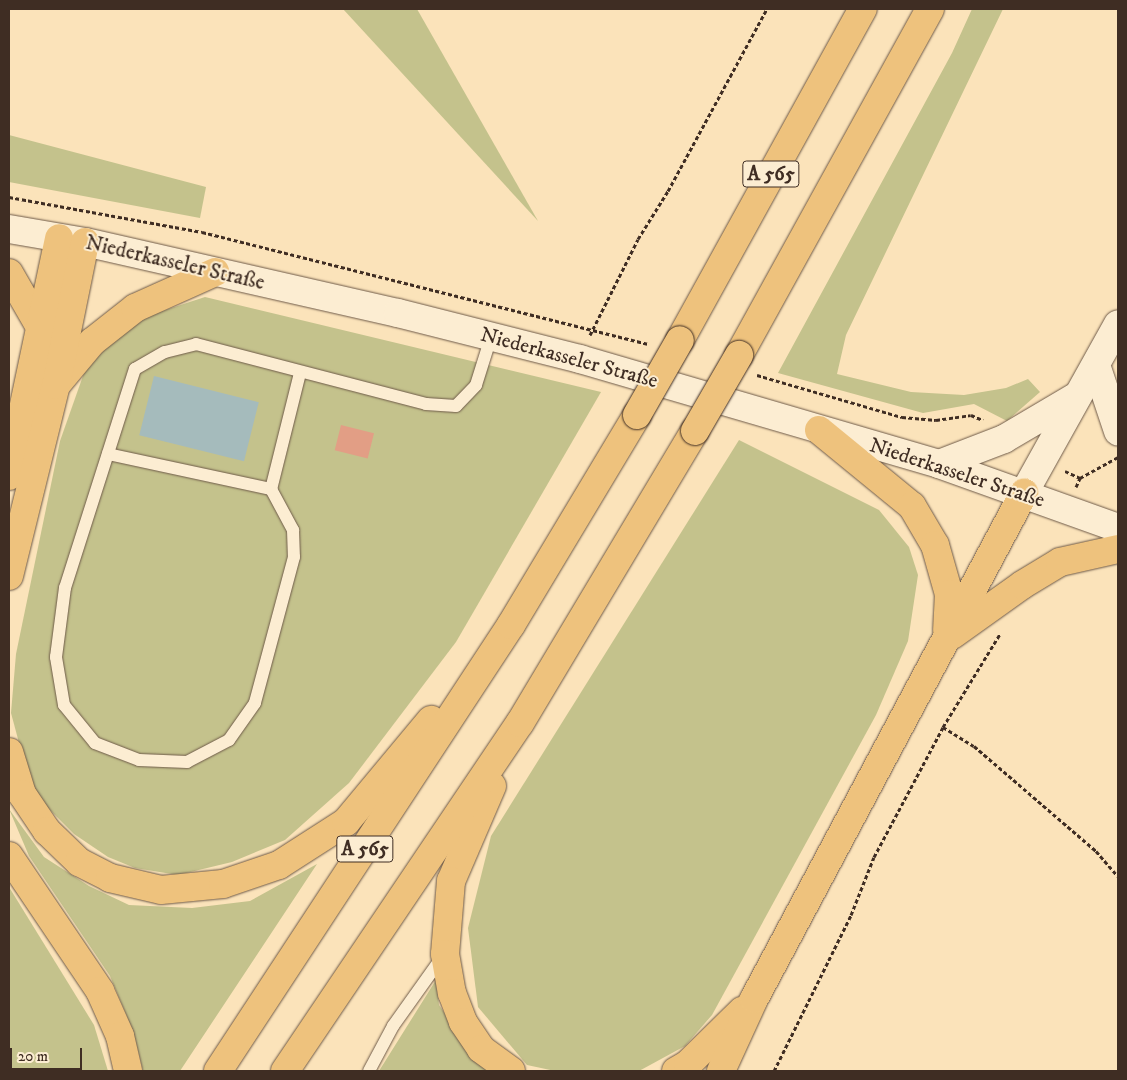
<!DOCTYPE html>
<html>
<head>
<meta charset="utf-8">
<style>
  body { margin:0 }
  #map { position:relative; width:1127px; height:1080px; overflow:hidden; background:#fbe3ba; font-family:"IM FELL DW Pica",serif }
  div>[style] { position:absolute }
  [style*='--x'] { left:calc(var(--x)*1px); top:calc(var(--y)*1px); width:calc(var(--w)*1px); rotate:calc(var(--a)*1deg) }
  .green>* { inset:0; background:#c4c28c }
  .water>* { inset:0; background:#a5bbbc; transform-origin:0 0 }
  .building>* { inset:0; background:#e29e85; transform-origin:0 0 }
  .path>* { height:3px; margin-top:-1.5px; transform-origin:0; background:repeating-linear-gradient(90deg,#3f2d23 0 4px,transparent 0 6.5px) }
  .roads { filter:drop-shadow(0 0 1px #6e5a49) drop-shadow(0 0 1px #6e5a49) }
  .lane>* { height:12px; margin:-6px; padding:0 6px; transform-origin:6px; border-radius:6px; background:#fcedd2 }
  .secondary>* { height:28px; margin:-14px; padding:0 14px; transform-origin:14px; border-radius:14px; background:#fcedd2 }
  .highway>* { height:28px; margin:-14px; padding:0 14px; transform-origin:14px; border-radius:14px; background:#eec27d }
  .bridges { filter:drop-shadow(0 0 1px #3f2d23) drop-shadow(0 0 1px #3f2d23) }
  .highway-bridge>* { height:28px; margin:-14px; padding:0 14px; transform-origin:14px; border-radius:14px; background:#eec27d }
  span { translate:-50% -50%; white-space:nowrap; text-align:center; line-height:1.15; -webkit-text-stroke:4px #fcedd2; paint-order:stroke }
  .shield-label span { padding:1px 4px; background:#fcedd2; border:1px solid; border-radius:4px; -webkit-text-stroke-width:0 }
  .shield-label { font-size:20px; color:#3f2d23; font-weight:700 }
  .street-label { font-size:21px; color:#3f2d23 }
  .frame { position:absolute; inset:0; border:10px solid #3f2d23; pointer-events:none }
  .scale { position:absolute; left:10px; top:1048px; width:72px; height:22px; box-sizing:border-box; border:2px solid #3f2d23; border-top:0; padding-left:6px; font-size:15px; line-height:18px; white-space:nowrap; color:#3f2d23; -webkit-text-stroke:4px #fcedd2; paint-order:stroke }
</style>
</head>
<body>
<div id="map">
  <div class="green">
    <i style="clip-path:polygon(343px 9px,417px 9px,538px 221px)"></i>
    <i style="clip-path:polygon(972px 9px,1003px 9px,846px 335px,837px 374px,911px 392px,964px 395px,1006px 388px,1028px 379px,1040px 392px,1007px 421px,974px 404px,923px 413px,778px 373px,952px 53px)"></i>
    <i style="clip-path:polygon(9px 135px,206px 187px,200px 218px,9px 182px)"></i>
    <i style="clip-path:polygon(205px 297px,601px 392px,456px 642px,349px 783px,285px 840px,232px 862px,178px 875px,135px 868px,108px 857px,74px 834px,48px 808px,29px 780px,11px 713px,16px 654px,60px 441px,84px 373px,110px 343px,150px 315px)"></i>
    <i style="clip-path:polygon(739px 440px,879px 510px,909px 547px,918px 575px,908px 641px,876px 715px,712px 1015px,685px 1046px,639px 1071px,555px 1071px,527px 1065px,478px 1007px,468px 928px,491px 836px)"></i>
    <i style="clip-path:polygon(9px 809px,44px 857px,89px 886px,129px 905px,192px 908px,250px 901px,317px 864px,180px 1071px,143px 1071px,133px 1031px,110px 976px,29px 856px)"></i>
    <i style="clip-path:polygon(9px 887px,94px 1025px,108px 1071px,9px 1071px)"></i>
    <i style="clip-path:polygon(436px 980px,439px 1005px,477px 1061px,491px 1071px,379px 1071px)"></i>
  </div>
  <div class="water">
    <i style="left:154px;top:376px;width:108px;height:61px;rotate:14deg"></i>
  </div>
  <div class="building">
    <i style="left:341px;top:425px;width:34px;height:26px;rotate:14deg"></i>
  </div>
  <div class="path">
    <i style="--x:9;--y:197;--w:196;--a:10.3"></i>
    <i style="--x:202;--y:232;--w:459;--a:14.1"></i>
    <i style="--x:590;--y:335;--w:107;--a:-63.4"></i>
    <i style="--x:638;--y:239;--w:57;--a:-58"></i>
    <i style="--x:668;--y:191;--w:207;--a:-61.5"></i>
    <i style="--x:757;--y:375;--w:151;--a:16.2"></i>
    <i style="--x:902;--y:417;--w:34;--a:5"></i>
    <i style="--x:936;--y:420;--w:35;--a:-8"></i>
    <i style="--x:971;--y:415;--w:13;--a:23"></i>
    <i style="--x:1065;--y:471;--w:17;--a:25"></i>
    <i style="--x:1076;--y:487;--w:10;--a:-66"></i>
    <i style="--x:1080;--y:478;--w:43;--a:-28.9"></i>
    <i style="--x:943;--y:727;--w:36;--a:32"></i>
    <i style="--x:974;--y:746;--w:161;--a:40.7"></i>
    <i style="--x:1096;--y:851;--w:33;--a:49"></i>
    <i style="--x:774;--y:1071;--w:174;--a:-63.7"></i>
    <i style="--x:851;--y:915;--w:62;--a:-68.4"></i>
    <i style="--x:874;--y:857;--w:147;--a:-62"></i>
    <i style="--x:943;--y:727;--w:109;--a:-58.5"></i>
  </div>
  <div class="roads">
    <div class="lane">
      <i style="--x:300;--y:373;--w:120;--a:104"></i>
      <i style="--x:271;--y:489;--w:47;--a:61.8"></i>
      <i style="--x:293;--y:530;--w:27;--a:88"></i>
      <i style="--x:294;--y:557;--w:151;--a:105"></i>
      <i style="--x:255;--y:703;--w:45;--a:125.1"></i>
      <i style="--x:229;--y:740;--w:47;--a:152.4"></i>
      <i style="--x:187;--y:762;--w:48;--a:-177.6"></i>
      <i style="--x:139;--y:760;--w:47;--a:-158.9"></i>
      <i style="--x:95;--y:743;--w:49;--a:-129.2"></i>
      <i style="--x:64;--y:705;--w:49;--a:-99.5"></i>
      <i style="--x:56;--y:657;--w:70;--a:-82.6"></i>
      <i style="--x:65;--y:588;--w:230;--a:-72.3"></i>
      <i style="--x:135;--y:369;--w:34;--a:-30"></i>
      <i style="--x:165;--y:352;--w:32;--a:-14"></i>
      <i style="--x:196;--y:344;--w:238;--a:14.6"></i>
      <i style="--x:426;--y:404;--w:30;--a:4"></i>
      <i style="--x:456;--y:406;--w:29;--a:-46"></i>
      <i style="--x:476;--y:385;--w:50;--a:-72.6"></i>
      <i style="--x:108;--y:454;--w:167;--a:12.1"></i>
      <i style="--x:369;--y:1071;--w:51;--a:-61.9"></i>
      <i style="--x:393;--y:1026;--w:86;--a:-54.5"></i>
    </div>
    <div class="secondary">
      <i style="--x:9;--y:229;--w:77;--a:9.7"></i>
      <i style="--x:85;--y:242;--w:321;--a:12.8"></i>
      <i style="--x:398;--y:313;--w:188;--a:14.2"></i>
      <i style="--x:580;--y:359;--w:374;--a:16.3"></i>
      <i style="--x:939;--y:464;--w:190;--a:19.7"></i>
      <i style="--x:1096;--y:365;--w:70;--a:71.6"></i>
      <i style="--x:939;--y:464;--w:70;--a:-21"></i>
      <i style="--x:1004;--y:439;--w:85;--a:-30.5"></i>
      <i style="--x:1024;--y:493;--w:193;--a:-60.9"></i>
    </div>
    <div class="highway">
      <i style="--x:9;--y:273;--w:62;--a:60.1"></i>
      <i style="--x:680;--y:340;--w:378;--a:-61.1"></i>
      <i style="--x:739;--y:355;--w:395;--a:-61.1"></i>
      <i style="--x:57;--y:384;--w:55;--a:-50.2"></i>
      <i style="--x:92;--y:342;--w:55;--a:-38.3"></i>
      <i style="--x:135;--y:308;--w:88;--a:-24.2"></i>
      <i style="--x:819;--y:430;--w:120;--a:39.3"></i>
      <i style="--x:912;--y:506;--w:45;--a:59.5"></i>
      <i style="--x:935;--y:545;--w:51;--a:74.1"></i>
      <i style="--x:949;--y:594;--w:36;--a:93"></i>
      <i style="--x:9;--y:476;--w:243;--a:-78.1"></i>
      <i style="--x:9;--y:576;--w:197;--a:-76.2"></i>
      <i style="--x:56;--y:385;--w:146;--a:-78.5"></i>
      <i style="--x:952;--y:635;--w:86;--a:-35.5"></i>
      <i style="--x:1022;--y:585;--w:44;--a:-31.2"></i>
      <i style="--x:1060;--y:562;--w:59;--a:-12.6"></i>
      <i style="--x:9;--y:752;--w:44;--a:72.8"></i>
      <i style="--x:22;--y:794;--w:45;--a:56"></i>
      <i style="--x:47;--y:831;--w:45;--a:44.1"></i>
      <i style="--x:79;--y:862;--w:35;--a:27"></i>
      <i style="--x:110;--y:878;--w:52;--a:13.2"></i>
      <i style="--x:161;--y:890;--w:62;--a:-5.5"></i>
      <i style="--x:223;--y:884;--w:59;--a:-18.7"></i>
      <i style="--x:279;--y:865;--w:80;--a:-32.7"></i>
      <i style="--x:346;--y:822;--w:133;--a:-50.2"></i>
      <i style="--x:492;--y:786;--w:103;--a:113.3"></i>
      <i style="--x:451;--y:881;--w:73;--a:94.7"></i>
      <i style="--x:445;--y:954;--w:40;--a:80"></i>
      <i style="--x:452;--y:993;--w:31;--a:69"></i>
      <i style="--x:463;--y:1022;--w:32;--a:56"></i>
      <i style="--x:481;--y:1049;--w:37;--a:36"></i>
      <i style="--x:9;--y:856;--w:163;--a:56"></i>
      <i style="--x:100;--y:991;--w:49;--a:66"></i>
      <i style="--x:120;--y:1036;--w:36;--a:77"></i>
      <i style="--x:218;--y:1071;--w:534;--a:-56.7"></i>
      <i style="--x:511;--y:625;--w:245;--a:-59"></i>
      <i style="--x:285;--y:1071;--w:420;--a:-56"></i>
      <i style="--x:520;--y:723;--w:340;--a:-59.1"></i>
      <i style="--x:676;--y:1071;--w:14;--a:-30"></i>
      <i style="--x:688;--y:1064;--w:76;--a:-44.5"></i>
      <i style="--x:721;--y:1071;--w:79;--a:-65.4"></i>
      <i style="--x:754;--y:999;--w:574;--a:-61.92"></i>
    </div>
  </div>
  <div class="bridges">
    <div class="highway-bridge">
      <i style="--x:637;--y:415;--w:86;--a:-60.2"></i>
      <i style="--x:695;--y:431;--w:88;--a:-59.9"></i>
    </div>
  </div>
  <div class="shield-label">
    <span style="left:771px;top:174px">A 565</span>
    <span style="left:365px;top:849px">A 565</span>
  </div>
  <div class="street-label">
    <span style="left:175px;top:263px;rotate:13deg">Niederkasseler Straße</span>
    <span style="left:569px;top:358px;rotate:15deg">Niederkasseler Straße</span>
    <span style="left:957px;top:473px;rotate:18deg">Niederkasseler Straße</span>
  </div>
  <div class="frame"></div>
  <div class="scale">20 m</div>
</div>
</body>
</html>
